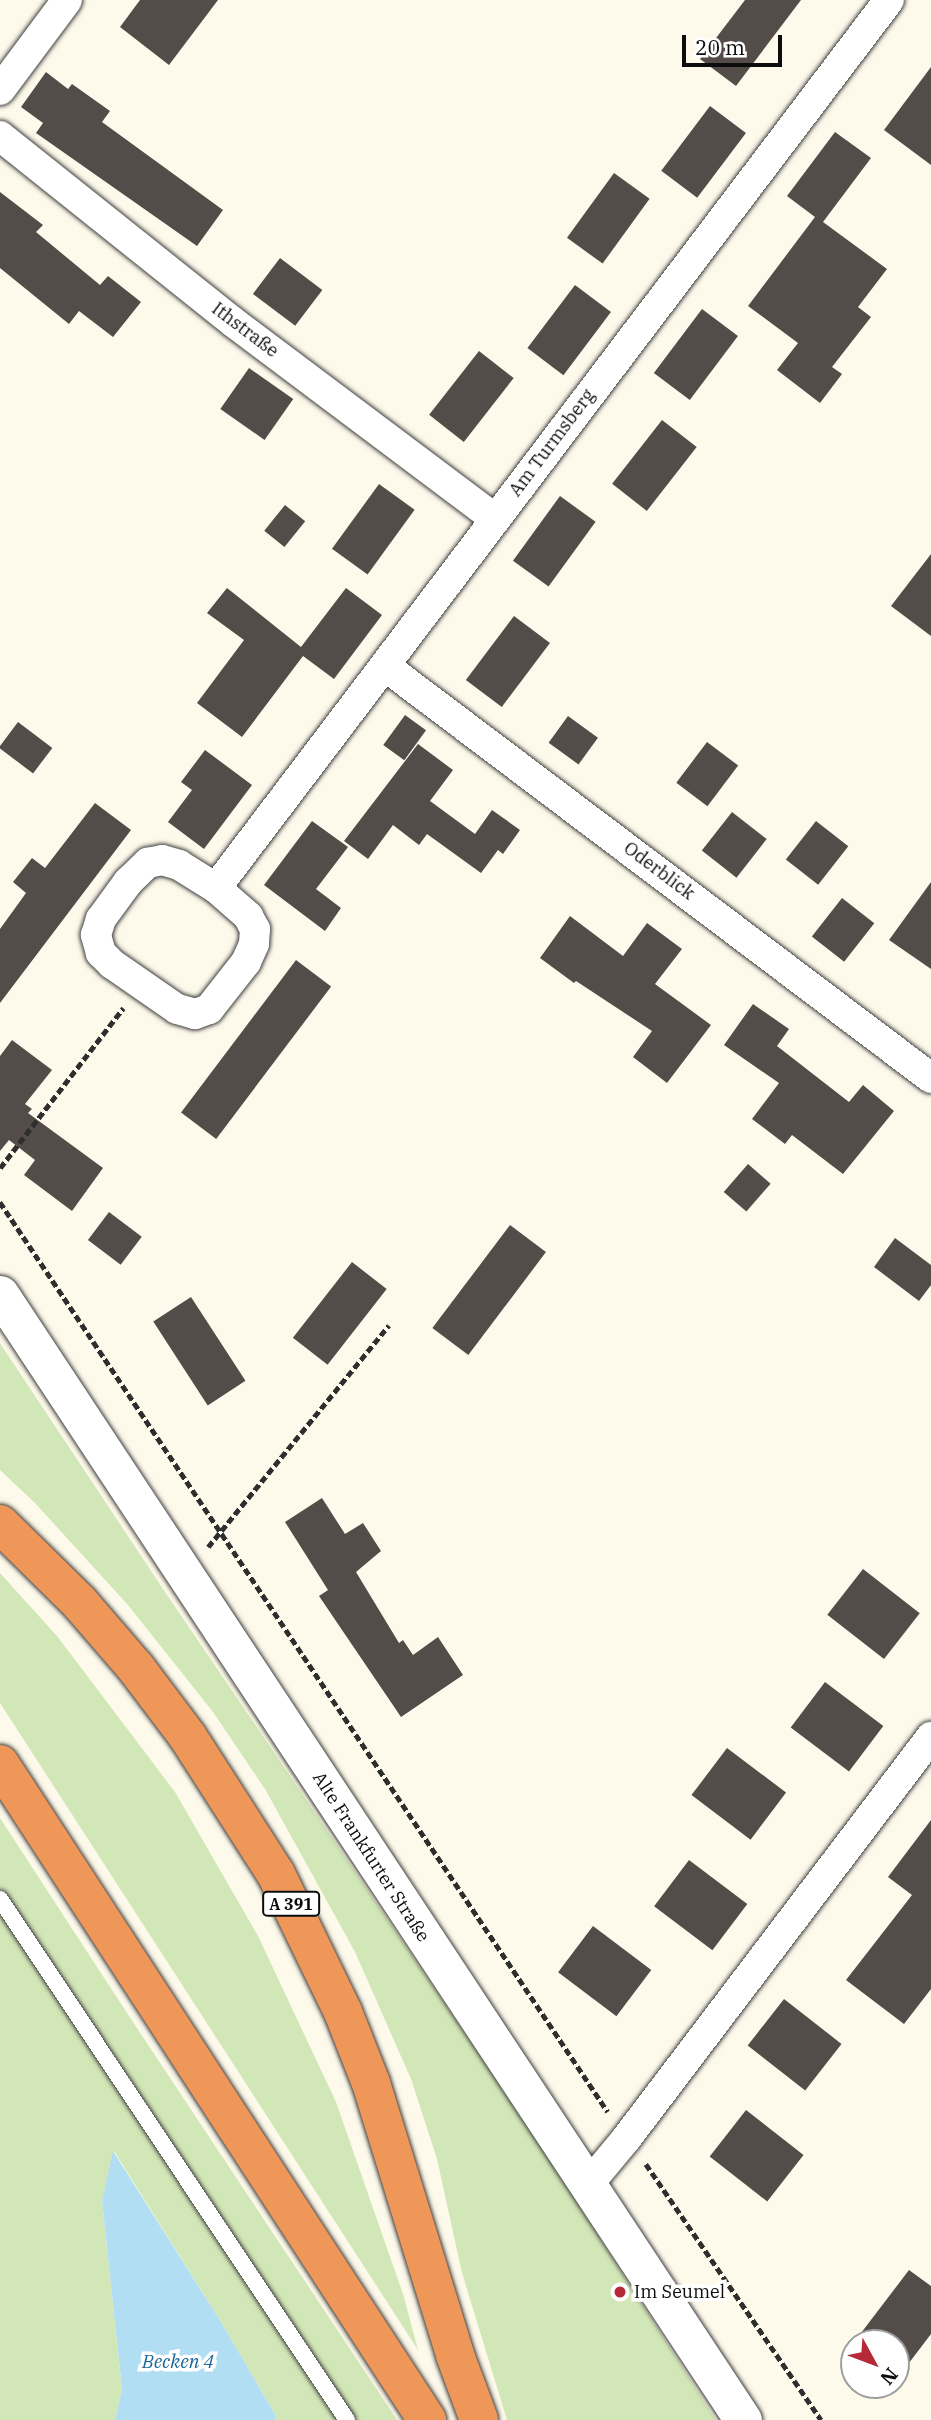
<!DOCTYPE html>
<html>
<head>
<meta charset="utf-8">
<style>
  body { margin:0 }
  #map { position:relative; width:931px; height:2420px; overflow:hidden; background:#fefaeb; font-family:"IBM Plex Serif",serif }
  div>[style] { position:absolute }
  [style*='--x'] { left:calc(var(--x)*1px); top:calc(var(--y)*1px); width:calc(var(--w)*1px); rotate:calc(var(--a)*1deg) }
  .green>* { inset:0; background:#d2e7b7 }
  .water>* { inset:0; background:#b2def3 }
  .building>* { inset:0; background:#544c48; transform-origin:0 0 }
  .path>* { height:4.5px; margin-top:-2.25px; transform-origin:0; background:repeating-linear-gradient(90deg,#2e2e2e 0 7px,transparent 0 10.5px) }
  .roads { filter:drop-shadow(0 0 2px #3f3f3f) drop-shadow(0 0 2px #3f3f3f) }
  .service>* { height:16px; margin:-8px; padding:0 8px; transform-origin:8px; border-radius:8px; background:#fff }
  .minor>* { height:30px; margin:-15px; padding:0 15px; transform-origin:15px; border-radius:15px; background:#fff }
  .tertiary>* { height:37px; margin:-18.5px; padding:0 18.5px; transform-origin:18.5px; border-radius:18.5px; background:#fff }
  .motorway>* { height:38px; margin:-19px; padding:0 19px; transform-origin:19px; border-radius:19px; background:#ef9659 }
  .dots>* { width:19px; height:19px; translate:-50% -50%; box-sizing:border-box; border:4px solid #fff; border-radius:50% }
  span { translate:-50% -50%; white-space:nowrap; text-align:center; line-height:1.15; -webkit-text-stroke:7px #fff; paint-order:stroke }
  .shield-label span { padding:2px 5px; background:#fff; border:2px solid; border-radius:5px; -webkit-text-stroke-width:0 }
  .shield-label { font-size:16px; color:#0c0c0c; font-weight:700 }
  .street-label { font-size:18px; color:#0c0c0c }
  .poi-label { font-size:18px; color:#0c0c0c }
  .left { translate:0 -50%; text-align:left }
  .water-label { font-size:19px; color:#1a6798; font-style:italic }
  .north { position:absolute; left:840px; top:2329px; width:70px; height:70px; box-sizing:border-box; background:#fff; border:2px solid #9e9e9e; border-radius:50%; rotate:131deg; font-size:19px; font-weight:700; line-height:28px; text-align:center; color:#0c0c0c }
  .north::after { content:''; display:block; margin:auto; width:24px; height:32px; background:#b62a37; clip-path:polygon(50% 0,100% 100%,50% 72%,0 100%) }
  .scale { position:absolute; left:682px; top:35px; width:100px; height:32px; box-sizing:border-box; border:4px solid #0c0c0c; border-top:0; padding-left:9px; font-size:21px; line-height:24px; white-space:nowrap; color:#0c0c0c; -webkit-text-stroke:5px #fff; paint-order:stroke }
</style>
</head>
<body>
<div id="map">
  <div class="green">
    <i style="clip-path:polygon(0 1343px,163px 1589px,533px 2134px,716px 2420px,507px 2420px,462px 2273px,437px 2159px,411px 2079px,355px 1952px,265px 1789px,213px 1712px,128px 1605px,35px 1503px,0 1470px)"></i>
    <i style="clip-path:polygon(0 1573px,57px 1636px,175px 1792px,258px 1936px,336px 2102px,404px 2297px,418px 2350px,0 1703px)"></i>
    <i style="clip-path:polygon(0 1818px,129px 2016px,397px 2420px,275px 2420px,276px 2416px,221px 2322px,114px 2151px,102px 2201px,122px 2389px,115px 2420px,0 2420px)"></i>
  </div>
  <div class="water">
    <i style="clip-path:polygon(113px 2151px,221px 2322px,276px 2416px,275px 2420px,115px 2420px,122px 2389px,102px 2201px)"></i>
  </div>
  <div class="building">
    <i style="clip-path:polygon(140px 0,218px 0,169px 65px,120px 27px)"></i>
    <i style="clip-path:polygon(745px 0,801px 0,736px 86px,700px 59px)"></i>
    <i style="clip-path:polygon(931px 67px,931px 165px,884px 130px)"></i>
    <i style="clip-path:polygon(46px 72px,68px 89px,72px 84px,110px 111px,102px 122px,223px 210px,197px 246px,36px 133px,43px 123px,21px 107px)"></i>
    <i style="left:710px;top:106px;width:45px;height:81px;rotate:37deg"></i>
    <i style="clip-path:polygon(835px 132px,871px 158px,823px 222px,887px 269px,858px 307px,871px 317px,832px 367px,842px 374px,820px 403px,777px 370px,798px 343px,748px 306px,815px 217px,787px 196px)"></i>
    <i style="left:614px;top:173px;width:44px;height:80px;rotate:36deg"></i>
    <i style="clip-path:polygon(0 192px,43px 225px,36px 232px,100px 285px,108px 276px,141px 302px,113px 337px,79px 311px,69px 324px,0 268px)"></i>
    <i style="left:280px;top:258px;width:53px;height:45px;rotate:37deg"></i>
    <i style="left:575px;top:285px;width:45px;height:79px;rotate:37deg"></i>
    <i style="left:702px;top:309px;width:45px;height:80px;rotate:37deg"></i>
    <i style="left:479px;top:351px;width:44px;height:81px;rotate:38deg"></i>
    <i style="left:249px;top:368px;width:54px;height:50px;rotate:35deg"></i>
    <i style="left:662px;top:420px;width:44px;height:81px;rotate:38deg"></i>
    <i style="left:379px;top:484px;width:44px;height:80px;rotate:36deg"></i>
    <i style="left:560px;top:496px;width:44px;height:80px;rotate:36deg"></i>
    <i style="left:285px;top:505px;width:26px;height:33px;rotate:39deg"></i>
    <i style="clip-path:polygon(931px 554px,931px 636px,891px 606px)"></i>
    <i style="clip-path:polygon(227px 588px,301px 647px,346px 588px,382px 615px,334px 679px,303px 656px,242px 737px,197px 703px,244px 640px,207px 613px)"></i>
    <i style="left:514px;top:616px;width:45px;height:80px;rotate:37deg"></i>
    <i style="left:405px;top:715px;width:26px;height:37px;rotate:36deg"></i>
    <i style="left:568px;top:716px;width:37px;height:33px;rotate:36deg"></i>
    <i style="left:18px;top:722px;width:43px;height:32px;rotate:37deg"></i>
    <i style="left:707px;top:742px;width:39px;height:51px;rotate:37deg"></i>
    <i style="clip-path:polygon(418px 744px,453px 770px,430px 801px,475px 834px,492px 810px,520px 830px,503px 854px,498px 850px,481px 873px,427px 834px,419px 845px,393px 825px,368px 859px,344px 841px)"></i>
    <i style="clip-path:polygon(205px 750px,252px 785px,204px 849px,168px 822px,192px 790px,181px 782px)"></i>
    <i style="clip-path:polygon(95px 803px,131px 830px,0 1003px,0 929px,26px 893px,13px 882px,32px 858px,45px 868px)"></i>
    <i style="left:732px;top:812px;width:44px;height:49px;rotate:38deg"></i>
    <i style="clip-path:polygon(312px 821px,348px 847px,316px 889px,341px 908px,325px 931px,264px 885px)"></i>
    <i style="left:816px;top:821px;width:41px;height:49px;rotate:38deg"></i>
    <i style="clip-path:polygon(931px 882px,931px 969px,889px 940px)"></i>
    <i style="left:842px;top:898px;width:41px;height:49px;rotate:38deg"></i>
    <i style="clip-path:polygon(570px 916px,623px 956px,647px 923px,682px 949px,655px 984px,711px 1025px,667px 1083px,633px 1057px,652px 1031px,576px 981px,574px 983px,540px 958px)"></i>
    <i style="left:296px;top:960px;width:44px;height:191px;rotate:37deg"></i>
    <i style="clip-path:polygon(753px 1004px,789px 1029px,777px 1046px,849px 1102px,863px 1085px,894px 1111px,843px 1174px,792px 1135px,785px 1144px,752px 1119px,779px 1083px,724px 1045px)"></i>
    <i style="clip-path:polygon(12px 1040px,52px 1070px,25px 1104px,32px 1109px,28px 1113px,103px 1168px,72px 1211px,24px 1175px,35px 1160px,9px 1140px,0 1151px,0 1056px)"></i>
    <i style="left:748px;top:1164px;width:30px;height:37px;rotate:41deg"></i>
    <i style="left:109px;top:1212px;width:41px;height:35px;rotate:37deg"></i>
    <i style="left:510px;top:1225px;width:45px;height:129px;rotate:37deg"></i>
    <i style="clip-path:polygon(895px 1238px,931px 1265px,931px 1285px,919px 1301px,874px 1267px)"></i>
    <i style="left:352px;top:1262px;width:44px;height:96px;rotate:38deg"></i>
    <i style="left:191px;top:1297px;width:100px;height:45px;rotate:57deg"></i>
    <i style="clip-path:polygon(322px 1498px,345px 1534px,363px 1523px,381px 1551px,356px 1572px,399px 1643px,403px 1640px,413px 1655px,438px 1637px,463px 1675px,401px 1717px,319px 1596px,328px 1590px,285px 1522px)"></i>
    <i style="left:863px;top:1569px;width:72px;height:58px;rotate:38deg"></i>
    <i style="left:825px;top:1682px;width:73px;height:57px;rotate:37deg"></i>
    <i style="left:727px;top:1748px;width:74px;height:59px;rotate:37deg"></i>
    <i style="clip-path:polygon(931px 1820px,931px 1989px,904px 2024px,846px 1980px,912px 1895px,888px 1877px)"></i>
    <i style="left:689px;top:1860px;width:73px;height:58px;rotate:37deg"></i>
    <i style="left:593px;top:1926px;width:73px;height:58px;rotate:37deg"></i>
    <i style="left:784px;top:1999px;width:73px;height:59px;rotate:38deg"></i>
    <i style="left:746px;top:2110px;width:73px;height:59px;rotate:38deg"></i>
    <i style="clip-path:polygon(909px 2270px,931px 2286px,931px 2334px,896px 2380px,896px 2343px,854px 2343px,854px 2367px,842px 2358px)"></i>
  </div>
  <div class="path">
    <i style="--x:0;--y:1168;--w:202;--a:-52.4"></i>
    <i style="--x:0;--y:1202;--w:1094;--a:56.25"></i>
    <i style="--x:208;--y:1547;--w:286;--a:-50.8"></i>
    <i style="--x:646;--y:2164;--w:310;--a:55.6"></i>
  </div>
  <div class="roads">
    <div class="service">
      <i style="--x:0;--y:1899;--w:626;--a:56.34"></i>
    </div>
    <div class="minor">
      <i style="--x:0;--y:90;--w:112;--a:-53.3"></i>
      <i style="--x:0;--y:136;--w:298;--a:38.6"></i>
      <i style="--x:233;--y:322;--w:328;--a:36.9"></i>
      <i style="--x:385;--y:666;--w:684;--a:37.04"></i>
      <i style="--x:162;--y:860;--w:18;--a:16"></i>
      <i style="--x:179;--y:865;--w:44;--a:31.9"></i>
      <i style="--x:216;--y:888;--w:43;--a:41.2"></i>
      <i style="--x:248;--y:916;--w:15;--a:62"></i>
      <i style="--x:255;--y:929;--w:15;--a:94"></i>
      <i style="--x:254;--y:944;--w:20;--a:114"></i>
      <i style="--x:246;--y:962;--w:60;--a:128.2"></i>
      <i style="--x:209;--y:1009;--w:15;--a:160"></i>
      <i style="--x:195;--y:1014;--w:19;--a:-164"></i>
      <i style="--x:177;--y:1009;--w:79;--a:-145.3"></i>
      <i style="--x:112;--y:964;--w:16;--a:-135"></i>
      <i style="--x:101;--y:953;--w:19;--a:-106"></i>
      <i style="--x:96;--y:935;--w:17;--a:-73"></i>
      <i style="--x:101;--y:919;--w:46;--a:-53.9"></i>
      <i style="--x:128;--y:882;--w:28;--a:-44"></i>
      <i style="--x:148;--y:863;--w:14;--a:-12"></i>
      <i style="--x:216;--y:888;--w:1114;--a:-52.84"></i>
      <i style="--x:587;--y:2186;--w:61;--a:-50.3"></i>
      <i style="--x:626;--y:2139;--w:505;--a:-52.81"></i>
    </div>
    <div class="tertiary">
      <i style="--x:0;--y:1294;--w:1349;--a:56.58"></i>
    </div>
    <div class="motorway">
      <i style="--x:0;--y:1524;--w:112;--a:44.6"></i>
      <i style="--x:80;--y:1603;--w:86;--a:49.3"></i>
      <i style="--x:136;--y:1668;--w:86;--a:53"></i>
      <i style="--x:188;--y:1737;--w:163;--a:57.3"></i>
      <i style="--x:276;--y:1874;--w:153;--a:64.1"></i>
      <i style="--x:343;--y:2012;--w:76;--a:68.5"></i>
      <i style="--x:371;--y:2083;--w:285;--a:72.8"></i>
      <i style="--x:455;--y:2355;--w:69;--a:69.7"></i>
      <i style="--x:0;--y:1764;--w:783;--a:56.94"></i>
    </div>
  </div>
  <div class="dots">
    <i style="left:620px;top:2292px;background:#b62a37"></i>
  </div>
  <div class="shield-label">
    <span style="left:291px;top:1904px">A 391</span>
  </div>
  <div class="street-label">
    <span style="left:245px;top:330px;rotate:37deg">Ithstraße</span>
    <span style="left:552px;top:443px;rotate:-53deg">Am Turmsberg</span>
    <span style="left:659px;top:871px;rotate:37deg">Oderblick</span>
    <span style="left:371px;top:1857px;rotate:57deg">Alte Frankfurter Straße</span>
  </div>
  <div class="poi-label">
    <span class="left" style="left:634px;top:2292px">Im Seumel</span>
  </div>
  <div class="water-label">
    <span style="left:178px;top:2362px">Becken 4</span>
  </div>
  <div class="north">N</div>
  <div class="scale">20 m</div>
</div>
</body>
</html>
